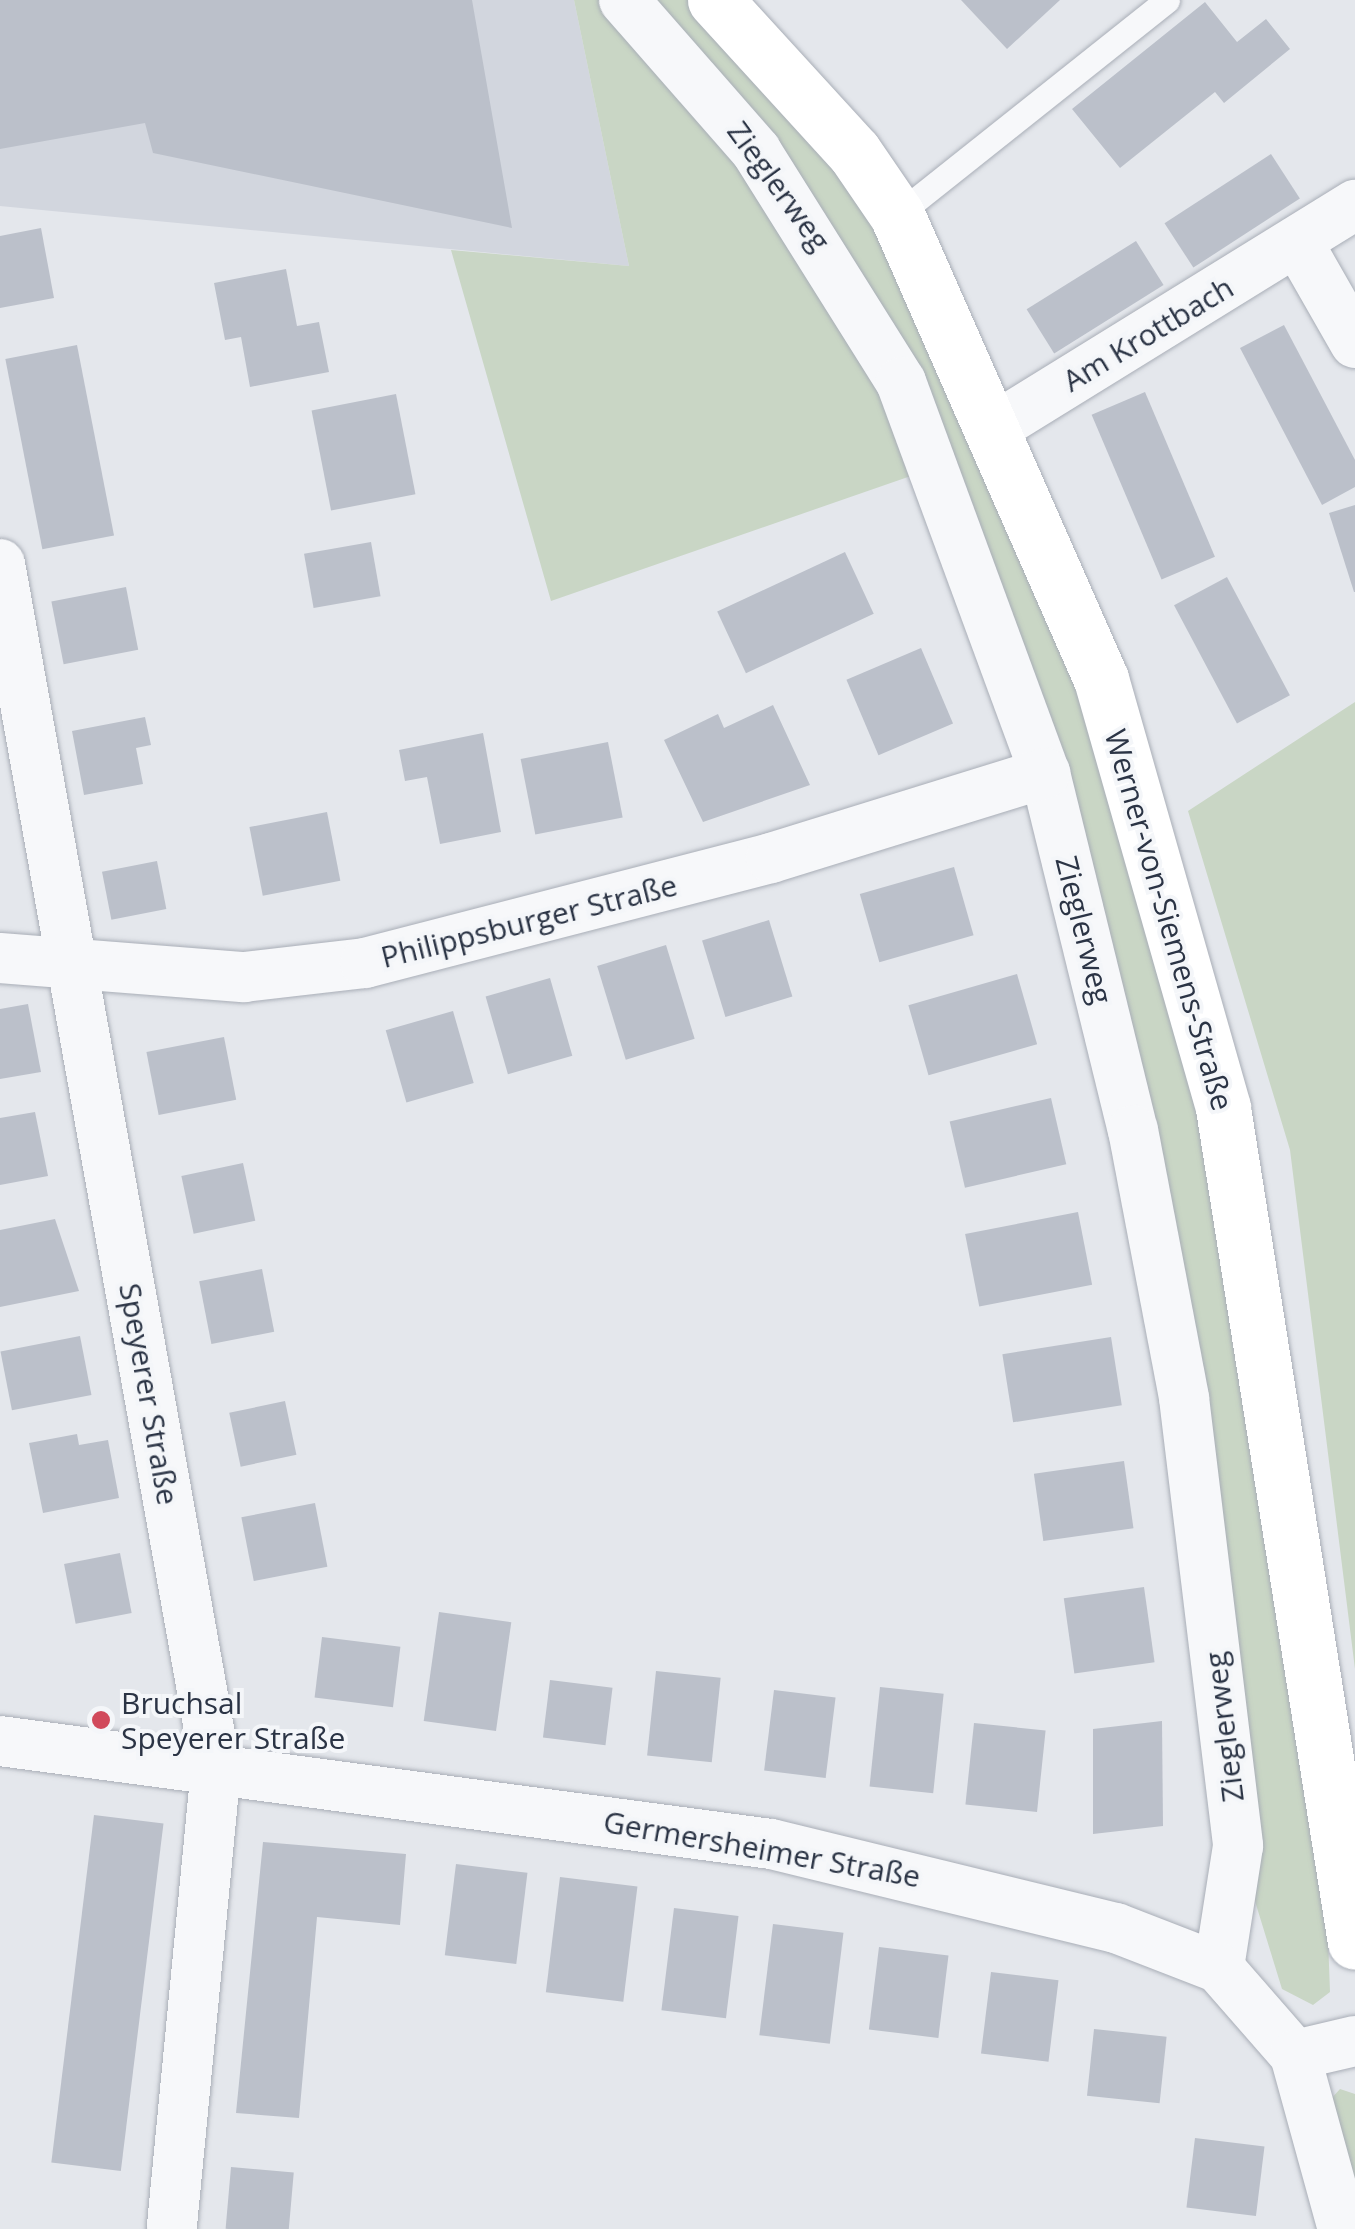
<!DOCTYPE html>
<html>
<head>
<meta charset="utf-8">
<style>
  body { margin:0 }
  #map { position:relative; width:1355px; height:2229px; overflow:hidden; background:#e4e7ec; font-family:"Open Sans",sans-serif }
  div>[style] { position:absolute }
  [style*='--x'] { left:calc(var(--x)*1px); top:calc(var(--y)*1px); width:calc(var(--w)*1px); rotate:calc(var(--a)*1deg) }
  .built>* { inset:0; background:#d2d6de }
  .green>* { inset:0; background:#c9d6c5 }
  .building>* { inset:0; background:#bbc0ca; transform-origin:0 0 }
  .roads { filter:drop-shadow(0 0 2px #a9aeb7) drop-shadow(0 0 2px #a9aeb7) }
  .service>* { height:25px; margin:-12.5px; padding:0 12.5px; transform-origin:12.5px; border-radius:12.5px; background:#f7f8fa }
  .minor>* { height:50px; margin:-25px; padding:0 25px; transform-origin:25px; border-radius:25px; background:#f7f8fa }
  .secondary>* { height:55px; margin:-27.5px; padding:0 27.5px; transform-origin:27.5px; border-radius:27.5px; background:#fff }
  .dots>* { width:28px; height:28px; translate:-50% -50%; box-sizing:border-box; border:5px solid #f4f6f9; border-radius:50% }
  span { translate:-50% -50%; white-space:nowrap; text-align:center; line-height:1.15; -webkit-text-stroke:8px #f4f6f9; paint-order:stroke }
  .street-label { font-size:30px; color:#2b3445 }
  .poi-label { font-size:30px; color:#2b3445 }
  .left { translate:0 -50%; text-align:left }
</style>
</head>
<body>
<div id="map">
  <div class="built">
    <i style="clip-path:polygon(0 0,574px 0,629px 266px,0 206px)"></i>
  </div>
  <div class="green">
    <i style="clip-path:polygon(574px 0,715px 0,854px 152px,1147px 839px,1322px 1774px,1330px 1992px,1313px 2005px,1282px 1989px,1238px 1846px,1133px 1130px,931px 469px,551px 601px,451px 250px,629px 266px)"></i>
    <i style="clip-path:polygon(1355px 702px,1355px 1669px,1290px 1150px,1188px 811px)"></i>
    <i style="clip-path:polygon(1340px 2089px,1355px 2094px,1355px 2196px,1330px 2100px)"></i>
  </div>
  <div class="building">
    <i style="clip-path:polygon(0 0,472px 0,512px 228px,153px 153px,145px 123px,0 149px)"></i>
    <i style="clip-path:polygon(961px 0,1060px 0,1007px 49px)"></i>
    <i style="clip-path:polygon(1205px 2px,1237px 42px,1266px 19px,1290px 49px,1224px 103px,1215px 92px,1120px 168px,1072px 109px)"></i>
    <i style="left:1271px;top:154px;width:53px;height:127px;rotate:57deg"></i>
    <i style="clip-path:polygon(41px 228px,54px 298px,0 308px,0 236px)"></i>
    <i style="left:1136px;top:241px;width:52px;height:129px;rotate:58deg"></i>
    <i style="clip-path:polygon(286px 269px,297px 326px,319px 322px,329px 372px,250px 387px,241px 337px,225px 340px,214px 283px)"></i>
    <i style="clip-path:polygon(1284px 325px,1355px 460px,1355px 487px,1322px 505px,1240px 348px)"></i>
    <i style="left:77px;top:345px;width:194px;height:73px;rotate:79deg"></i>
    <i style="left:1145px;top:392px;width:179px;height:58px;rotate:67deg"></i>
    <i style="left:396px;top:394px;width:102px;height:86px;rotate:79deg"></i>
    <i style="clip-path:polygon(1355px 505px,1355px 592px,1354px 592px,1329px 513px)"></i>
    <i style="left:371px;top:542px;width:55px;height:68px;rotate:80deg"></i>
    <i style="left:845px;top:552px;width:68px;height:141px;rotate:65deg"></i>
    <i style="left:1227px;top:577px;width:134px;height:60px;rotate:62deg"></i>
    <i style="left:126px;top:587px;width:64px;height:76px;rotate:79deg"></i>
    <i style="left:921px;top:648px;width:82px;height:81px;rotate:67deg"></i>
    <i style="clip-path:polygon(773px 705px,810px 785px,703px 822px,664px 740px,718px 714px,724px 728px)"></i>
    <i style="clip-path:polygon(145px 717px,151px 745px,136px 748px,143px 784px,84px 795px,72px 731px)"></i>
    <i style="clip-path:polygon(483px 733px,501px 832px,440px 844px,427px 777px,405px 781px,399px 750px)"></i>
    <i style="left:608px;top:742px;width:77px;height:89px;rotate:79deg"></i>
    <i style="left:327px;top:812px;width:70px;height:79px;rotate:79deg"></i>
    <i style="left:157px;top:861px;width:49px;height:56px;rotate:79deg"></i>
    <i style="left:954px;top:867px;width:71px;height:98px;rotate:74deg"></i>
    <i style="left:769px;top:920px;width:80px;height:70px;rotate:73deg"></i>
    <i style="left:666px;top:945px;width:98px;height:72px;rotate:73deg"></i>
    <i style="left:1017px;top:974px;width:73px;height:113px;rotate:74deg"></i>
    <i style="left:550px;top:978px;width:81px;height:67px;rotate:74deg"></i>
    <i style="clip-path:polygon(28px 1004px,41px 1072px,0 1079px,0 1009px)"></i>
    <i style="left:453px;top:1011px;width:75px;height:70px;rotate:74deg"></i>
    <i style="left:224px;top:1037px;width:64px;height:79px;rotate:79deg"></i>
    <i style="left:1051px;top:1098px;width:68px;height:104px;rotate:77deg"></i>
    <i style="clip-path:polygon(35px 1112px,48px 1176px,0 1185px,0 1118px)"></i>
    <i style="left:243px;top:1163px;width:59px;height:63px;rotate:78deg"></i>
    <i style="left:1078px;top:1212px;width:74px;height:115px;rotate:79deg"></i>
    <i style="clip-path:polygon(55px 1219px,79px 1291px,0 1307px,0 1230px)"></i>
    <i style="left:262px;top:1269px;width:64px;height:64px;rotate:79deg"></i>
    <i style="left:80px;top:1336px;width:60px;height:81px;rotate:79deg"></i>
    <i style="left:1111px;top:1337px;width:69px;height:110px;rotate:81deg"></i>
    <i style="left:285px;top:1401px;width:55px;height:57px;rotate:78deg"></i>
    <i style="clip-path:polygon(77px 1434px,79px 1445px,108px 1440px,119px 1498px,43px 1513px,29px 1443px)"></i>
    <i style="left:1124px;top:1461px;width:68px;height:91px;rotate:82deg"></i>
    <i style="left:315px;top:1503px;width:65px;height:75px;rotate:79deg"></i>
    <i style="left:120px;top:1553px;width:61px;height:57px;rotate:79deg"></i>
    <i style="left:1144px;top:1587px;width:76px;height:81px;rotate:82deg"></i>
    <i style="left:439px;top:1612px;width:73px;height:110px;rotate:8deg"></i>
    <i style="left:322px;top:1637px;width:79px;height:61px;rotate:7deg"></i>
    <i style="left:656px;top:1671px;width:65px;height:85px;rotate:6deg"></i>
    <i style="left:550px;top:1680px;width:63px;height:58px;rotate:7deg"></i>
    <i style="left:880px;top:1687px;width:64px;height:100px;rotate:6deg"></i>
    <i style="left:774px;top:1690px;width:62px;height:81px;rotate:7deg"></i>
    <i style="clip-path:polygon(1162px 1721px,1163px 1826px,1093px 1834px,1093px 1729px)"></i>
    <i style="left:974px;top:1723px;width:72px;height:82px;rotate:6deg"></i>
    <i style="left:94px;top:1815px;width:70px;height:350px;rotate:7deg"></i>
    <i style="clip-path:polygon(263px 1842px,406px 1854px,400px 1925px,317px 1917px,299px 2118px,236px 2113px)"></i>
    <i style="left:456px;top:1864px;width:72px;height:92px;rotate:7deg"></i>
    <i style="left:560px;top:1877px;width:78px;height:116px;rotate:7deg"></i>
    <i style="left:674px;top:1908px;width:65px;height:103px;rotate:7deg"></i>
    <i style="left:773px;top:1924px;width:71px;height:112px;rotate:7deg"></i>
    <i style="left:879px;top:1947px;width:70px;height:83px;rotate:7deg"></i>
    <i style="left:991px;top:1972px;width:68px;height:82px;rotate:7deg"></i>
    <i style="left:1094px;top:2029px;width:73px;height:67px;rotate:6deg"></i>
    <i style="left:1195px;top:2138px;width:70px;height:70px;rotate:7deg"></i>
    <i style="left:231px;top:2167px;width:63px;height:62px;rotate:5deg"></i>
  </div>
  <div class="roads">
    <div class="service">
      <i style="--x:897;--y:215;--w:345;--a:-38.5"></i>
    </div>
    <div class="minor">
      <i style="--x:624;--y:0;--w:201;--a:48.8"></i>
      <i style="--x:756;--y:151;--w:273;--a:57.9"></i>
      <i style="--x:901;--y:382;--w:417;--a:69.8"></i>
      <i style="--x:1045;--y:773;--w:368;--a:76.2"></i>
      <i style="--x:1133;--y:1130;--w:273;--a:79.2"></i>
      <i style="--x:1184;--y:1398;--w:451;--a:83.1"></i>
      <i style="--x:1238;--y:1846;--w:123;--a:98.9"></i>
      <i style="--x:1298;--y:243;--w:115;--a:60.3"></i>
      <i style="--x:997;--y:426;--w:421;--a:-31.7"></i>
      <i style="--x:0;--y:564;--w:1223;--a:79.83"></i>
      <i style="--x:216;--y:1768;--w:463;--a:95.5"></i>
      <i style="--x:0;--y:958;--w:245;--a:4.5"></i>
      <i style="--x:244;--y:977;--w:122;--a:-6.6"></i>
      <i style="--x:365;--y:963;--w:419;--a:-14.5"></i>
      <i style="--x:771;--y:858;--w:287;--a:-17.2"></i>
      <i style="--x:0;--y:1741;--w:778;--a:7.61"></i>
      <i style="--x:771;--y:1844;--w:355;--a:13.7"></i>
      <i style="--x:1116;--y:1928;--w:110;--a:21.2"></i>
      <i style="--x:1219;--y:1968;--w:116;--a:48.9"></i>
      <i style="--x:1295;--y:2055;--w:180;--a:74.6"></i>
      <i style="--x:1295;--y:2055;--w:62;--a:-13.1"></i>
    </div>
    <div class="secondary">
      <i style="--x:715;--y:0;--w:206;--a:47.6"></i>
      <i style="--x:854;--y:152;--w:76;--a:55.7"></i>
      <i style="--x:897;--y:215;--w:507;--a:66.27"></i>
      <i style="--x:1101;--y:679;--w:446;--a:74.1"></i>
      <i style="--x:1223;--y:1108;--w:844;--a:81.01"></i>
    </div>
  </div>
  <div class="dots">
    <i style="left:101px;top:1720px;background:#d1495b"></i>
  </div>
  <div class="street-label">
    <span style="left:779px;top:186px;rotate:54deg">Zieglerweg</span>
    <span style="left:1148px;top:334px;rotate:-31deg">Am Krottbach</span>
    <span style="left:1169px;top:920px;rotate:74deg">Werner-von-Siemens-Straße</span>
    <span style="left:529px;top:921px;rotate:-14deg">Philippsburger Straße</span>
    <span style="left:1084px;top:930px;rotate:76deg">Zieglerweg</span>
    <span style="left:149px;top:1394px;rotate:80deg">Speyerer Straße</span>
    <span style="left:1224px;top:1727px;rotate:-97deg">Zieglerweg</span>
    <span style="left:762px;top:1849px;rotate:10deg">Germersheimer Straße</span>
  </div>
  <div class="poi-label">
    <span class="left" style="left:121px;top:1720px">Bruchsal<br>Speyerer Straße</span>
  </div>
</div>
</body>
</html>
